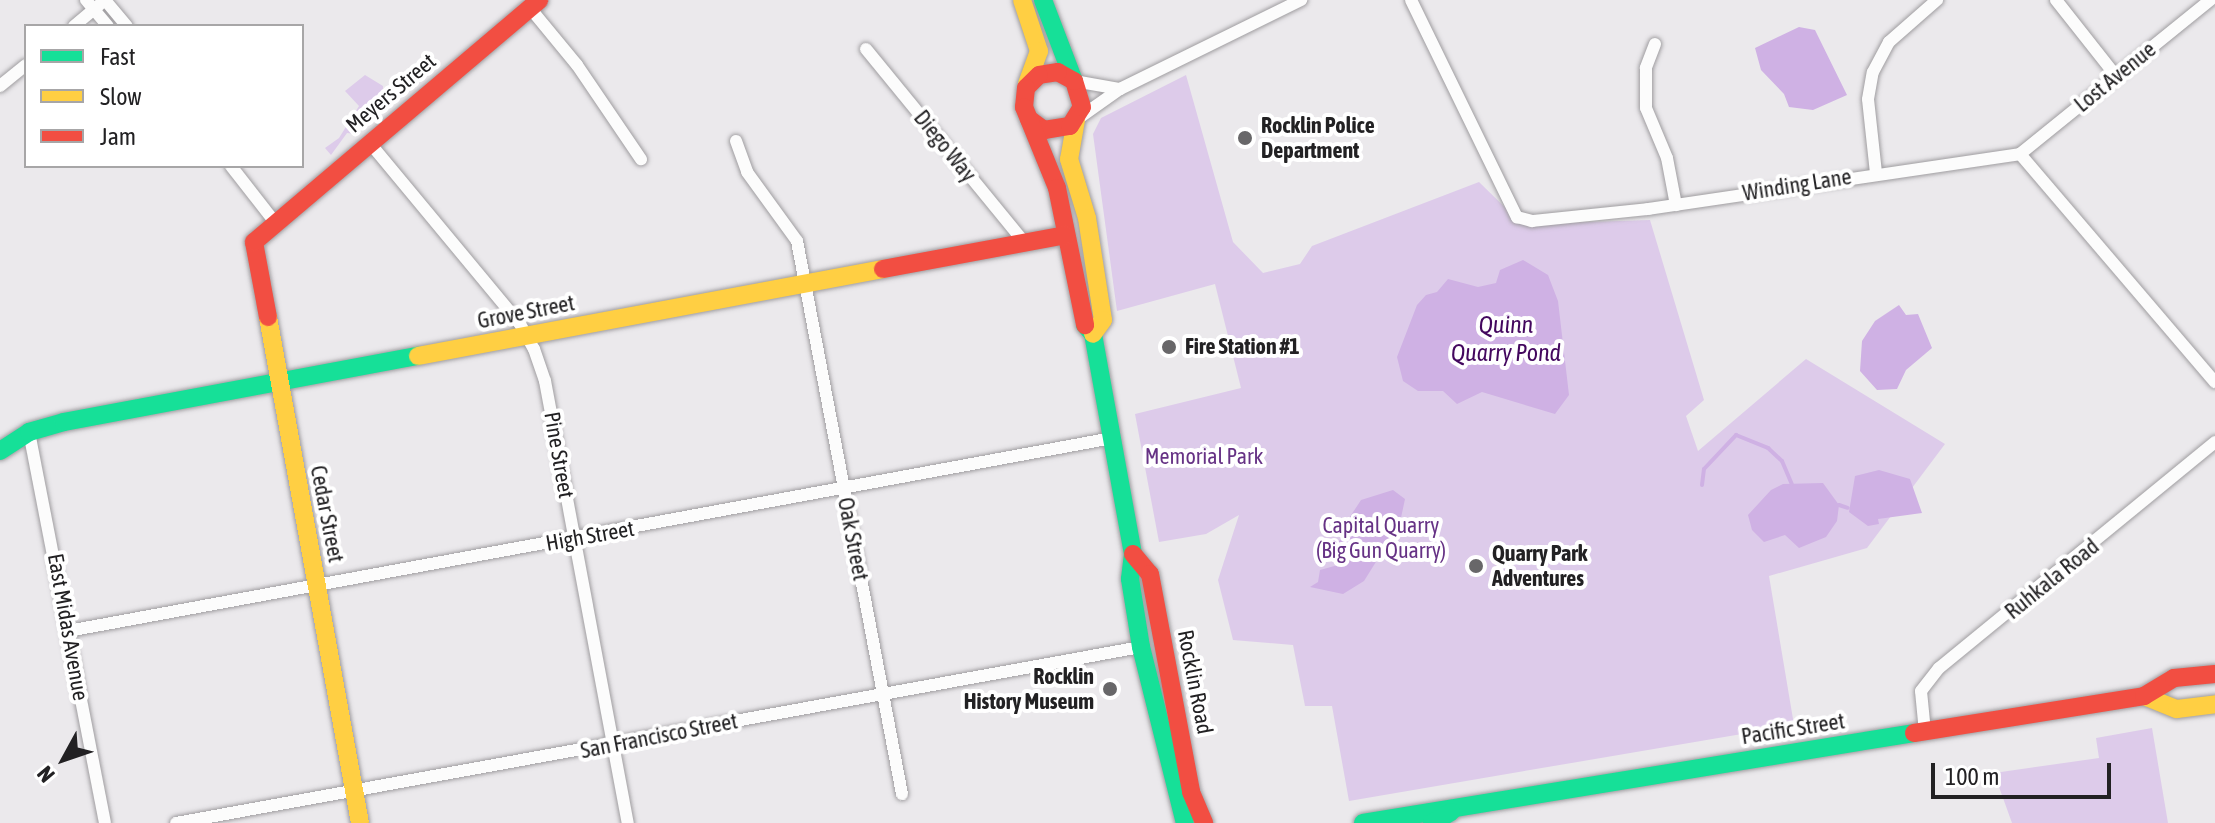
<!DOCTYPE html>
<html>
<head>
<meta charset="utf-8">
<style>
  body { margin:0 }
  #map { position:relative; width:2215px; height:823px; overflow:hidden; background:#ebe9ec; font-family:"Asap Condensed",sans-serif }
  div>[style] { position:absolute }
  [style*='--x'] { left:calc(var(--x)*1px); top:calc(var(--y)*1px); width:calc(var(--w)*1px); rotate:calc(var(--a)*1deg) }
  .green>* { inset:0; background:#ddcbea }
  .water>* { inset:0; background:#cfb1e4 }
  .stream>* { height:4px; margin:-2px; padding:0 2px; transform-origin:2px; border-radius:2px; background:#cfb1e4 }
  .roads { filter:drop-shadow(0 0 2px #9f9da0) drop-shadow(0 0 2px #9f9da0) }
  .street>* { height:12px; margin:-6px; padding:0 6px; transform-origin:6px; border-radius:6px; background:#fcfcfc }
  .fast>* { height:18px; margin:-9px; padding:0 9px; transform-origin:9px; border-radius:9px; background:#16e098 }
  .slow>* { height:18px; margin:-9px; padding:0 9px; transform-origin:9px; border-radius:9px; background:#ffcf43 }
  .jam>* { height:18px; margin:-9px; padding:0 9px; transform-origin:9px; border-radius:9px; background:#f24e42 }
  .dots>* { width:22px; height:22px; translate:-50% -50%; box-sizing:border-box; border:4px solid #fff; border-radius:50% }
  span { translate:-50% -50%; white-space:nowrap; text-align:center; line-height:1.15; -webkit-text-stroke:8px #fff; paint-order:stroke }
  .street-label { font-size:22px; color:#222123 }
  .poi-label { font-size:22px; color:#222123; font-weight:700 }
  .left { translate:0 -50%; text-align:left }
  .right { translate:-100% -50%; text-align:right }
  .park-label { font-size:22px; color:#663285 }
  .water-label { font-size:24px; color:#43075e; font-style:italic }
  .legend { position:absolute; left:24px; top:24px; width:280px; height:144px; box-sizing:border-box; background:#fff; border:2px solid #a7a6a7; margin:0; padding:10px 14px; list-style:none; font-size:24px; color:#222123 }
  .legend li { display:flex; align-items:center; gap:16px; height:40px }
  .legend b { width:40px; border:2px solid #a7a6a7 }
  .north { position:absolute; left:24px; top:719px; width:80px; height:80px; -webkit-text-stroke:6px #fff; paint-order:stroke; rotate:230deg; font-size:22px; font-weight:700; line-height:32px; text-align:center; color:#222123 }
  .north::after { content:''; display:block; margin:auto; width:28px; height:36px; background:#222123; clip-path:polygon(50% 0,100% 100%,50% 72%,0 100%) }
  .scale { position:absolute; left:1931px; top:763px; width:180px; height:36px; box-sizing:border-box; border:4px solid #222123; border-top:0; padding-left:10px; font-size:24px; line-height:28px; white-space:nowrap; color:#222123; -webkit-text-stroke:6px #fff; paint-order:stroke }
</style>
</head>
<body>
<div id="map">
  <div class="green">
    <i style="clip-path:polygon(365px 75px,383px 86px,383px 111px,362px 121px,355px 134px,347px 133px,331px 155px,325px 148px,339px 138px,359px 106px,345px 91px)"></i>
    <i style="clip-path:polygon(1186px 75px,1233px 242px,1263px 273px,1300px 264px,1312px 246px,1479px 182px,1522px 224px,1650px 220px,1704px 400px,1686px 416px,1698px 451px,1806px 359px,1945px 444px,1867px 548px,1769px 576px,1794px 725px,1349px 801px,1332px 706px,1305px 706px,1293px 645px,1233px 640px,1218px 580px,1239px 515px,1206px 534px,1159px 542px,1135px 414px,1241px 388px,1215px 284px,1117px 311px,1093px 134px,1101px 118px)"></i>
    <i style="clip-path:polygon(2152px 728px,2168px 823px,2012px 823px,1994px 773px,2099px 758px,2096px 738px)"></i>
  </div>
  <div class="water">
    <i style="clip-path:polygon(1799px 27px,1815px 30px,1847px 95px,1813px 110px,1789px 107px,1784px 94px,1761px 70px,1755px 48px)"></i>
    <i style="clip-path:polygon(1523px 260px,1548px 275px,1558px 301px,1569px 395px,1555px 414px,1482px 392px,1457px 404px,1443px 391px,1418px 391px,1403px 381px,1397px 357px,1417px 305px,1426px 295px,1437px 292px,1448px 279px,1478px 287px,1496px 283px,1500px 270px)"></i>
    <i style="clip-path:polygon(1899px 305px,1906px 315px,1918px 314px,1932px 348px,1906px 370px,1897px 389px,1877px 390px,1860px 371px,1862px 341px,1875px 321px)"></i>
    <i style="clip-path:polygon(1879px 470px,1910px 479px,1922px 513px,1878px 519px,1879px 524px,1868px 526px,1849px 512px,1855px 476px)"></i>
    <i style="clip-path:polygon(1823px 483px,1839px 505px,1837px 521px,1826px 537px,1799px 548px,1785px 535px,1764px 542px,1752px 530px,1748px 515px,1771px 490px,1783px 484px)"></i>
    <i style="clip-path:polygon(1393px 490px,1405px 499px,1395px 546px,1384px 549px,1364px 581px,1343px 594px,1310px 587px,1318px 582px,1320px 570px,1338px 565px,1339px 541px,1345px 536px,1340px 532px,1361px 500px)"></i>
  </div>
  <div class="stream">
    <i style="--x:1702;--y:485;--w:16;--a:-83"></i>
    <i style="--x:1704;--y:469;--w:47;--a:-46.7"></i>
    <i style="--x:1736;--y:435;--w:35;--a:22"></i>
    <i style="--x:1768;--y:448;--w:19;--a:43"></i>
    <i style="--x:1782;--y:461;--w:25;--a:67"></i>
    <i style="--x:1839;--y:505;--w:9;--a:18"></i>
  </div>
  <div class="roads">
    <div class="street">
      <i style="--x:86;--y:0;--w:34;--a:50"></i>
      <i style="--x:105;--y:0;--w:34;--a:50"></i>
      <i style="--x:1411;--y:0;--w:242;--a:64"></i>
      <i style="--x:1517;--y:217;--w:16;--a:15"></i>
      <i style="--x:1532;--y:221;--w:117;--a:-5.9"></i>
      <i style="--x:1648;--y:209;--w:376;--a:-8.4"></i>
      <i style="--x:2020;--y:154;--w:300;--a:49.5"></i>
      <i style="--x:2056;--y:0;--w:97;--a:51.7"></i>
      <i style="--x:530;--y:8;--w:74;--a:50.5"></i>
      <i style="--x:577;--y:65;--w:114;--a:55.8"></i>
      <i style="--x:74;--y:26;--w:33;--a:-40"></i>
      <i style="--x:1655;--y:44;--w:26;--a:111"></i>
      <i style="--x:1646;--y:68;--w:40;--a:90"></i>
      <i style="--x:1646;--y:108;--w:54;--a:67.2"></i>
      <i style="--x:1667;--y:158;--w:48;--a:79.2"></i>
      <i style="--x:866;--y:49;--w:251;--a:50.7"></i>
      <i style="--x:1074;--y:81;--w:47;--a:9.9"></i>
      <i style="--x:0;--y:86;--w:33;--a:-39"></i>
      <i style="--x:1076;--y:120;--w:54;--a:-35.2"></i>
      <i style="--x:1120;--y:89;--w:202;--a:-26.2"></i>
      <i style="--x:736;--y:141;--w:33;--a:70"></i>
      <i style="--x:747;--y:172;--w:85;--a:54.1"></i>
      <i style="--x:797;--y:241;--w:563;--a:79.25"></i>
      <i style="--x:369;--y:142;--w:236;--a:50.3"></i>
      <i style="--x:520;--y:324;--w:29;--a:61"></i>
      <i style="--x:534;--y:349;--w:34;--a:71"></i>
      <i style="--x:545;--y:381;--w:450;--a:79.4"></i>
      <i style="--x:2020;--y:154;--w:245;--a:-39"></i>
      <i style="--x:231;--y:166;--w:70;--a:52"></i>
      <i style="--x:1876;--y:173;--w:74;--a:-96.2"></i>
      <i style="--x:1868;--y:99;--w:27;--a:-80"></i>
      <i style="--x:1873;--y:72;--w:34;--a:-62"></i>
      <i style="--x:1889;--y:42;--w:64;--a:-41.2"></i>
      <i style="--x:29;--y:432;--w:398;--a:79"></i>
      <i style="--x:68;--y:631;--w:1062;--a:-10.47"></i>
      <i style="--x:1925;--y:732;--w:41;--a:-95.6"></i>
      <i style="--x:1921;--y:691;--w:29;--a:-52"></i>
      <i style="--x:1939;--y:668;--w:357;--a:-39.3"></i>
      <i style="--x:176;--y:823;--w:981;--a:-10.34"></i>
    </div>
    <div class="fast">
      <i style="--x:1043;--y:0;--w:87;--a:69.1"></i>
      <i style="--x:1085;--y:325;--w:12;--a:48"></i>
      <i style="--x:1093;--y:334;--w:224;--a:79.7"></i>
      <i style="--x:1133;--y:554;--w:25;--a:97"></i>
      <i style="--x:1130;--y:579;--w:69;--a:80.8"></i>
      <i style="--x:1141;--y:647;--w:181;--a:76"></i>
      <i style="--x:0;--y:451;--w:35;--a:-33"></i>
      <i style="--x:29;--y:432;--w:36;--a:-16"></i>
      <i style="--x:64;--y:422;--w:360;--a:-10.6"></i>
      <i style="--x:1363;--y:823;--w:558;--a:-9.28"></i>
      <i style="--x:1432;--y:823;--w:22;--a:-30"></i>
    </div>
    <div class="slow">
      <i style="--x:1022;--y:0;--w:54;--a:71.6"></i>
      <i style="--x:1039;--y:51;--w:35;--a:110"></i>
      <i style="--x:1076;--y:120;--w:40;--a:100"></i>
      <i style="--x:1069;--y:159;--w:62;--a:73"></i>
      <i style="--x:1087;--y:218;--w:103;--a:81.1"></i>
      <i style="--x:1103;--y:320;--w:17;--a:126"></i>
      <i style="--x:268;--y:317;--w:514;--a:79.7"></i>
      <i style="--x:418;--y:356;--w:473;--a:-10.6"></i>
      <i style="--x:2144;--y:696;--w:35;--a:22"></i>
      <i style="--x:2177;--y:709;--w:38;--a:-7"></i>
    </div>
    <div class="jam">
      <i style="--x:1029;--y:119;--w:19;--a:36"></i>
      <i style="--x:1044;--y:130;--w:26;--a:-9"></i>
      <i style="--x:1070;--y:126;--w:22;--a:-58"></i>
      <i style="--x:1082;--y:107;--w:27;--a:-107"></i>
      <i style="--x:1074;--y:81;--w:18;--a:-151"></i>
      <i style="--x:1058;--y:72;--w:19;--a:171"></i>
      <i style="--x:1039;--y:75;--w:18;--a:135"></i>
      <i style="--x:1026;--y:88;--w:19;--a:96"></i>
      <i style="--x:1024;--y:107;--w:87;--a:67.8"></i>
      <i style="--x:1057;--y:188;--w:140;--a:78.4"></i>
      <i style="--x:883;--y:269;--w:186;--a:-10.5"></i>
      <i style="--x:268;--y:317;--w:76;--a:-100.6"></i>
      <i style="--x:254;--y:242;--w:374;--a:-40.3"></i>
      <i style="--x:1133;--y:554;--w:26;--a:50"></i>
      <i style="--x:1150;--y:574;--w:222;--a:79.3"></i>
      <i style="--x:1191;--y:792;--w:34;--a:67"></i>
      <i style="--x:1914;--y:733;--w:233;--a:-9.1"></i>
      <i style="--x:2144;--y:696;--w:35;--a:-31"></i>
      <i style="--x:2174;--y:678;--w:41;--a:-5.6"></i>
    </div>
  </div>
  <div class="dots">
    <i style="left:1245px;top:138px;background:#686769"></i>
    <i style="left:1169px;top:347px;background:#686769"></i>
    <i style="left:1476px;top:566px;background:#686769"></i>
    <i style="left:1110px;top:689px;background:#686769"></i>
  </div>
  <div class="street-label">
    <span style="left:2115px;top:77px;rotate:-39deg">Lost Avenue</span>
    <span style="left:391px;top:93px;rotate:-40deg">Meyers Street</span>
    <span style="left:945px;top:146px;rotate:51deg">Diego Way</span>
    <span style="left:1797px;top:185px;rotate:-9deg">Winding Lane</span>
    <span style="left:526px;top:312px;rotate:-11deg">Grove Street</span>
    <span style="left:559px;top:455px;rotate:80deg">Pine Street</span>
    <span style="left:327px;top:514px;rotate:79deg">Cedar Street</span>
    <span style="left:590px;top:536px;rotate:-10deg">High Street</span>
    <span style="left:853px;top:539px;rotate:79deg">Oak Street</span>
    <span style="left:2052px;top:579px;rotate:-39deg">Ruhkala Road</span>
    <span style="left:68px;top:627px;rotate:80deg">East Midas Avenue</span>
    <span style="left:1195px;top:682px;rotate:79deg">Rocklin Road</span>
    <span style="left:1793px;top:729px;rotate:-9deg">Pacific Street</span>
    <span style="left:659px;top:736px;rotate:-11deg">San Francisco Street</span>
  </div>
  <div class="poi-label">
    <span class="left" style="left:1261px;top:138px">Rocklin Police<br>Department</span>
    <span class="left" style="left:1185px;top:347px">Fire Station #1</span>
    <span class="left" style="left:1492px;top:566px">Quarry Park<br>Adventures</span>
    <span class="right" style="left:1094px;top:689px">Rocklin<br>History Museum</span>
  </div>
  <div class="park-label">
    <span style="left:1204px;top:457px">Memorial Park</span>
    <span style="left:1381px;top:538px">Capital Quarry<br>(Big Gun Quarry)</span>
  </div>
  <div class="water-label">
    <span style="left:1506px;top:339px">Quinn<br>Quarry Pond</span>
  </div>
  <ul class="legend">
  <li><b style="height:10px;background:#16e098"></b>Fast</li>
  <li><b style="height:10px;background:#ffcf43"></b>Slow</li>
  <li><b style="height:10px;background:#f24e42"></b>Jam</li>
  </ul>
  <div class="north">N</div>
  <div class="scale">100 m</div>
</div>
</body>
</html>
